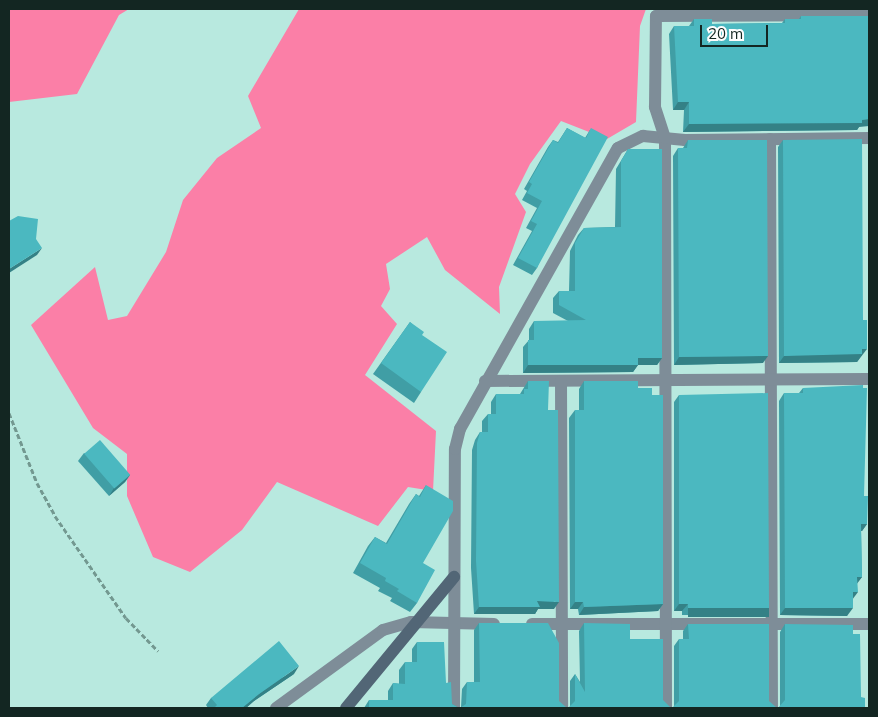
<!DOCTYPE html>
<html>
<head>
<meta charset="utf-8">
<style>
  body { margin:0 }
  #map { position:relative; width:878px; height:717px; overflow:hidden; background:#b8e9df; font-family:Mulish,sans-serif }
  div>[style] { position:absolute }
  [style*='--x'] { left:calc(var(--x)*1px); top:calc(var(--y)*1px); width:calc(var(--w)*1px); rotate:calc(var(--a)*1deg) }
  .green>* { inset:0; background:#fb7fa7 }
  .path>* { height:3px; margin-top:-1.5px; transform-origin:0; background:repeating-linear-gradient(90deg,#739890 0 5px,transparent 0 7.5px) }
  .street>* { height:12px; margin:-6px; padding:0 6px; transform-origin:6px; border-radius:6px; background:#7e8d98 }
  .secondary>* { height:12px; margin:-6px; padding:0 6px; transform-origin:6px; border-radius:6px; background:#526676 }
  .wall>* { inset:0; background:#409ea5 }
  .shaded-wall>* { inset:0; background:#348186; transform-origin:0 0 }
  .building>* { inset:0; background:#4bb8c0; transform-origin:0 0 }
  span { translate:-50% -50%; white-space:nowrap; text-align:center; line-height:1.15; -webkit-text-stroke:4px #fefefe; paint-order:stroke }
  .frame { position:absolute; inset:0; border:10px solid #132622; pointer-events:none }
  .scale { position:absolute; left:700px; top:25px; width:68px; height:22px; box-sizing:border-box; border:2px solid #132622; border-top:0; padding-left:6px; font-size:15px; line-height:18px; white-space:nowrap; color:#132622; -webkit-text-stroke:4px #fefefe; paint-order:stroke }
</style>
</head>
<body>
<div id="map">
  <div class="green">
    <i style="clip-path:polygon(9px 9px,129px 9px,119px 15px,77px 94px,9px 102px)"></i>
    <i style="clip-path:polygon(299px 9px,646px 9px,640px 26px,636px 122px,607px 139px,561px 121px,530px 164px,515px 194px,526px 212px,499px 287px,500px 314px,445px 270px,427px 237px,386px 264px,390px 289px,381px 306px,397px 324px,365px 375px,436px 431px,433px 491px,408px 487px,378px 526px,277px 482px,242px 530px,190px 572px,153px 557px,127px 496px,127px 454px,93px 428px,31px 325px,95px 267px,108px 320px,127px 316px,166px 252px,183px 200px,217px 158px,261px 128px,248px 96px)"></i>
  </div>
  <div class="path">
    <i style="--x:9;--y:413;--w:75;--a:68.2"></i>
    <i style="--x:37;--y:483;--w:38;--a:61"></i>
    <i style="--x:55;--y:516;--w:124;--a:55.2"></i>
    <i style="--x:126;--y:618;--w:46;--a:45.9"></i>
  </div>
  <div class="street">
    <i style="--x:770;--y:139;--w:569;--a:89.8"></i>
    <i style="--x:485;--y:381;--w:384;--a:-0.3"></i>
    <i style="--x:561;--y:381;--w:327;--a:89.8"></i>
    <i style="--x:532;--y:624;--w:337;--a:0"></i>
    <i style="--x:276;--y:708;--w:132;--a:-36.1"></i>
    <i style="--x:383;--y:630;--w:29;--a:-16"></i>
    <i style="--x:411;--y:622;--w:83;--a:1.4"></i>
    <i style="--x:454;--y:708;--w:259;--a:-89.8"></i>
    <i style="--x:455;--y:449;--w:21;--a:-76"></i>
    <i style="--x:460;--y:429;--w:322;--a:-60.7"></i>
    <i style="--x:618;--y:148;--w:28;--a:-26"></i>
    <i style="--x:643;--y:136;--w:42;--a:5.4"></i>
    <i style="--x:685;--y:140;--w:184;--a:-0.6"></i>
    <i style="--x:666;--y:708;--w:570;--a:-90.1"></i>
    <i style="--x:665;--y:138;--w:33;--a:-108"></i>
    <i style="--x:655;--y:107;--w:91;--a:-89.4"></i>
    <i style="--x:656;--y:16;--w:213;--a:-0.3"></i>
  </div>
  <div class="secondary">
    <i style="--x:346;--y:708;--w:170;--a:-50.5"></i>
  </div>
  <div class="wall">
    <i style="clip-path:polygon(801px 16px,859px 127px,857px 130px,683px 132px,684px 110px,673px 110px,669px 34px,674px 26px,689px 26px,694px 19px,712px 24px,782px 23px,785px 19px,799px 19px)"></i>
    <i style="clip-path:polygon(567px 128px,585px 138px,591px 128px,537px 268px,532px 275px,513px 265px,532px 231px,526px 228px,537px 208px,522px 200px,527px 191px,524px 189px,548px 147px,553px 140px,558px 142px)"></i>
    <i style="clip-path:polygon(688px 140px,763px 363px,674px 365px,673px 156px,678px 148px,683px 148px)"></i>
    <i style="clip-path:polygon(783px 140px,862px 356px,861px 356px,857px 362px,779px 363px,778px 147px)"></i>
    <i style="clip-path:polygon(628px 149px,662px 358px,657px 365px,638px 365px,633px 372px,523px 373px,523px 347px,529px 340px,529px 329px,534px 321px,568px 321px,553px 313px,553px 298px,559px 291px,569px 291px,570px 251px,578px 235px,584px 228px,615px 227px,616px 169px)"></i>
    <i style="clip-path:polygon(410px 322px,422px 335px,421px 392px,414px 403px,373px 374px)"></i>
    <i style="clip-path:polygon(528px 381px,548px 410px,554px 609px,538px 609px,535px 614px,474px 614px,471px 568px,472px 450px,475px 440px,480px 432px,482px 432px,482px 421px,488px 414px,491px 414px,491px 402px,496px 394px,520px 394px)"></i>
    <i style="clip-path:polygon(584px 381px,638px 388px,663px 604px,658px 611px,579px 615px,578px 609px,570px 609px,569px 418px,575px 410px,579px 410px,579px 389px)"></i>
    <i style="clip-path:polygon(803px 388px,864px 496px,867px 524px,862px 531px,861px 531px,862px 577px,857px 583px,847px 616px,780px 615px,779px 401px,784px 393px,799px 393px)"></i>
    <i style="clip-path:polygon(679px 395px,764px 615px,682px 615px,682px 611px,674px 611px,674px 402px)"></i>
    <i style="clip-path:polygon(84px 453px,130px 475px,125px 482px,109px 496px,78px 461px)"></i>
    <i style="clip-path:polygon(426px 485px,423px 563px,417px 603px,410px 612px,390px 601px,392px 598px,378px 591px,380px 588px,353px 573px,368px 546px,375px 537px,386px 543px,409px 504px,416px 494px,419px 496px)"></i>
    <i style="clip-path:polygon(479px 623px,559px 701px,461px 707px,462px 689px,467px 682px,474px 682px,474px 630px)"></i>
    <i style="clip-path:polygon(584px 623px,630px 639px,663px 700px,570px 706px,570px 681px,575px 674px,580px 682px,579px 631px)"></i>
    <i style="clip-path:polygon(688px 624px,769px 701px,674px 706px,674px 646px,679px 639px,683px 639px,683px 631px)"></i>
    <i style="clip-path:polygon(785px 624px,853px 634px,861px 697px,780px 706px,780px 632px)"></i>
    <i style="clip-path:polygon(417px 642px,446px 683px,452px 704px,459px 708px,364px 708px,369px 700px,388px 700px,388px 691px,393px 683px,399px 684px,399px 670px,405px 662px,412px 662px,412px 649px)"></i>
    <i style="clip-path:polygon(294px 674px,254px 701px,246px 708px,208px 708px,206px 705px,211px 698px)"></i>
  </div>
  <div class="shaded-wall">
    <i style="clip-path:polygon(678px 102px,689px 102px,684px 110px,673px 110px)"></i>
    <i style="clip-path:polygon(869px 119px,869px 126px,859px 127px,857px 130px,683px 132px,689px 124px)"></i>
    <i style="clip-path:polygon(42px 248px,37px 255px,9px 273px,9px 269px)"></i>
    <i style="clip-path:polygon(862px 349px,867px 349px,857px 362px,779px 363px,784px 356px)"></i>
    <i style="clip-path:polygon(768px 356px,763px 363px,674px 365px,679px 357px)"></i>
    <i style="clip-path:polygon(638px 358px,662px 358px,657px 365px,638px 365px,633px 372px,523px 373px,528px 365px)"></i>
    <i style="clip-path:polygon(130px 475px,125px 482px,109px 496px,114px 488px)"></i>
    <i style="clip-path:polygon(861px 524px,867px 524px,862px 531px,856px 531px)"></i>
    <i style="clip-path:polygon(857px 577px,862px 577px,856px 585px)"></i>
    <i style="clip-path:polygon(853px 592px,858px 592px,852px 600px)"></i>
    <i style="clip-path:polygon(537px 601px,559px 602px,554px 609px,538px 609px,535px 614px,474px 614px,479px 607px)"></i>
    <i style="clip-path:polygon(575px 602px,583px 602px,578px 609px,570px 609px)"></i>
    <i style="clip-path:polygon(663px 604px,658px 611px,579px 615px,584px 607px)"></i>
    <i style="clip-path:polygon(679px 604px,688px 604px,682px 611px,674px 611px)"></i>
    <i style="left:688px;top:608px;width:81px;height:9px"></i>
    <i style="clip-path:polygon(785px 608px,853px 608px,847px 616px,780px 615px)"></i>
    <i style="clip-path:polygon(299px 666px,294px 674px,254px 701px,246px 708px,242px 708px,259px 694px)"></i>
  </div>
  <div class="building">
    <i style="clip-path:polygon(801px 16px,869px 16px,869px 119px,862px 120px,862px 123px,689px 124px,689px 102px,678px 102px,674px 26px,694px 26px,694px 19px,712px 19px,712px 24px,785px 23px,785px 19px,801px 19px)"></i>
    <i style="clip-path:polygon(567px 128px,586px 138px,591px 128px,608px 137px,537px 268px,518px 258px,537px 224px,531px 221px,542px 201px,527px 193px,532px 184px,529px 182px,553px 140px,558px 143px)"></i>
    <i style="clip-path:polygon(862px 139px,863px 320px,867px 320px,867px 349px,862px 349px,862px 354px,784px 356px,783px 140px)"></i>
    <i style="clip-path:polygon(688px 140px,767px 140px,768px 356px,679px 357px,678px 148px,687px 148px)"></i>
    <i style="clip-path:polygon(628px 149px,662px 149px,662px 358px,638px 358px,638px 365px,528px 365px,528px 340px,534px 340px,534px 321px,586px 320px,559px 305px,559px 291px,575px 291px,575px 243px,584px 228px,621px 227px,621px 161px)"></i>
    <i style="clip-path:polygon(18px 216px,38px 219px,36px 239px,42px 248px,9px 269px,9px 221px)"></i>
    <i style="clip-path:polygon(410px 322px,424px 332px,422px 335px,447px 352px,421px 392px,381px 363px)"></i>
    <i style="clip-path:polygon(528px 381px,549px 381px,548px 410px,558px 410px,559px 602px,537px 601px,540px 607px,479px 607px,476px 561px,477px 443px,480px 432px,488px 432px,488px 414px,496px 414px,496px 394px,524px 394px,524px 389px,528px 389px)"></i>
    <i style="clip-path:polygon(584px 381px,638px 381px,638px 388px,652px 388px,652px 395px,663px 395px,663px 604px,584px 607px,583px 602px,575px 602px,575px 410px,584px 410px)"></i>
    <i style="clip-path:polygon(863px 385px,863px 388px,867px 388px,864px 496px,868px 496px,867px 524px,861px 524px,862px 577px,857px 577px,858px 592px,853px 592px,853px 608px,785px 608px,784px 393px,803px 393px,803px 388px)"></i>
    <i style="clip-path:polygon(768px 393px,769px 608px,688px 608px,688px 604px,679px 604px,679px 395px)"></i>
    <i style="left:100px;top:440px;width:46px;height:21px;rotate:49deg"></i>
    <i style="clip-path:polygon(426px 485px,453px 501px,453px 511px,423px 563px,435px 570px,417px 603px,397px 591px,399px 589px,385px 581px,386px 578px,360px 563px,375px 537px,387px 544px,416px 494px,420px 497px)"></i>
    <i style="clip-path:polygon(479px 623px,548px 623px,559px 643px,559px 701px,567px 708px,460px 708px,466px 704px,467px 682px,480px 682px)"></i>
    <i style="clip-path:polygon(584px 623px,630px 624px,630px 639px,663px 639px,663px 700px,671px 708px,568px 708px,575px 701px,575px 674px,585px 692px)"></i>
    <i style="clip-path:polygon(688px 624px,769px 624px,769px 701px,777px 708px,672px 708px,679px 701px,679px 639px,689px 639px)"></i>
    <i style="clip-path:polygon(785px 624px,853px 625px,853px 634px,860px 634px,861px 697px,865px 698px,865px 708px,778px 708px,785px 700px)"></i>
    <i style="clip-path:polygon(279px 641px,299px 666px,259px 694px,242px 708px,214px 708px,217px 705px,211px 698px)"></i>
    <i style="clip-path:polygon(417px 642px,444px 642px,446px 683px,451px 682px,452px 704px,459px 708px,369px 708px,369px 700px,393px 700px,393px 683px,405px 684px,405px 662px,417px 662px)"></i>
  </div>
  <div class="frame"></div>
  <div class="scale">20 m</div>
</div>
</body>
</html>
